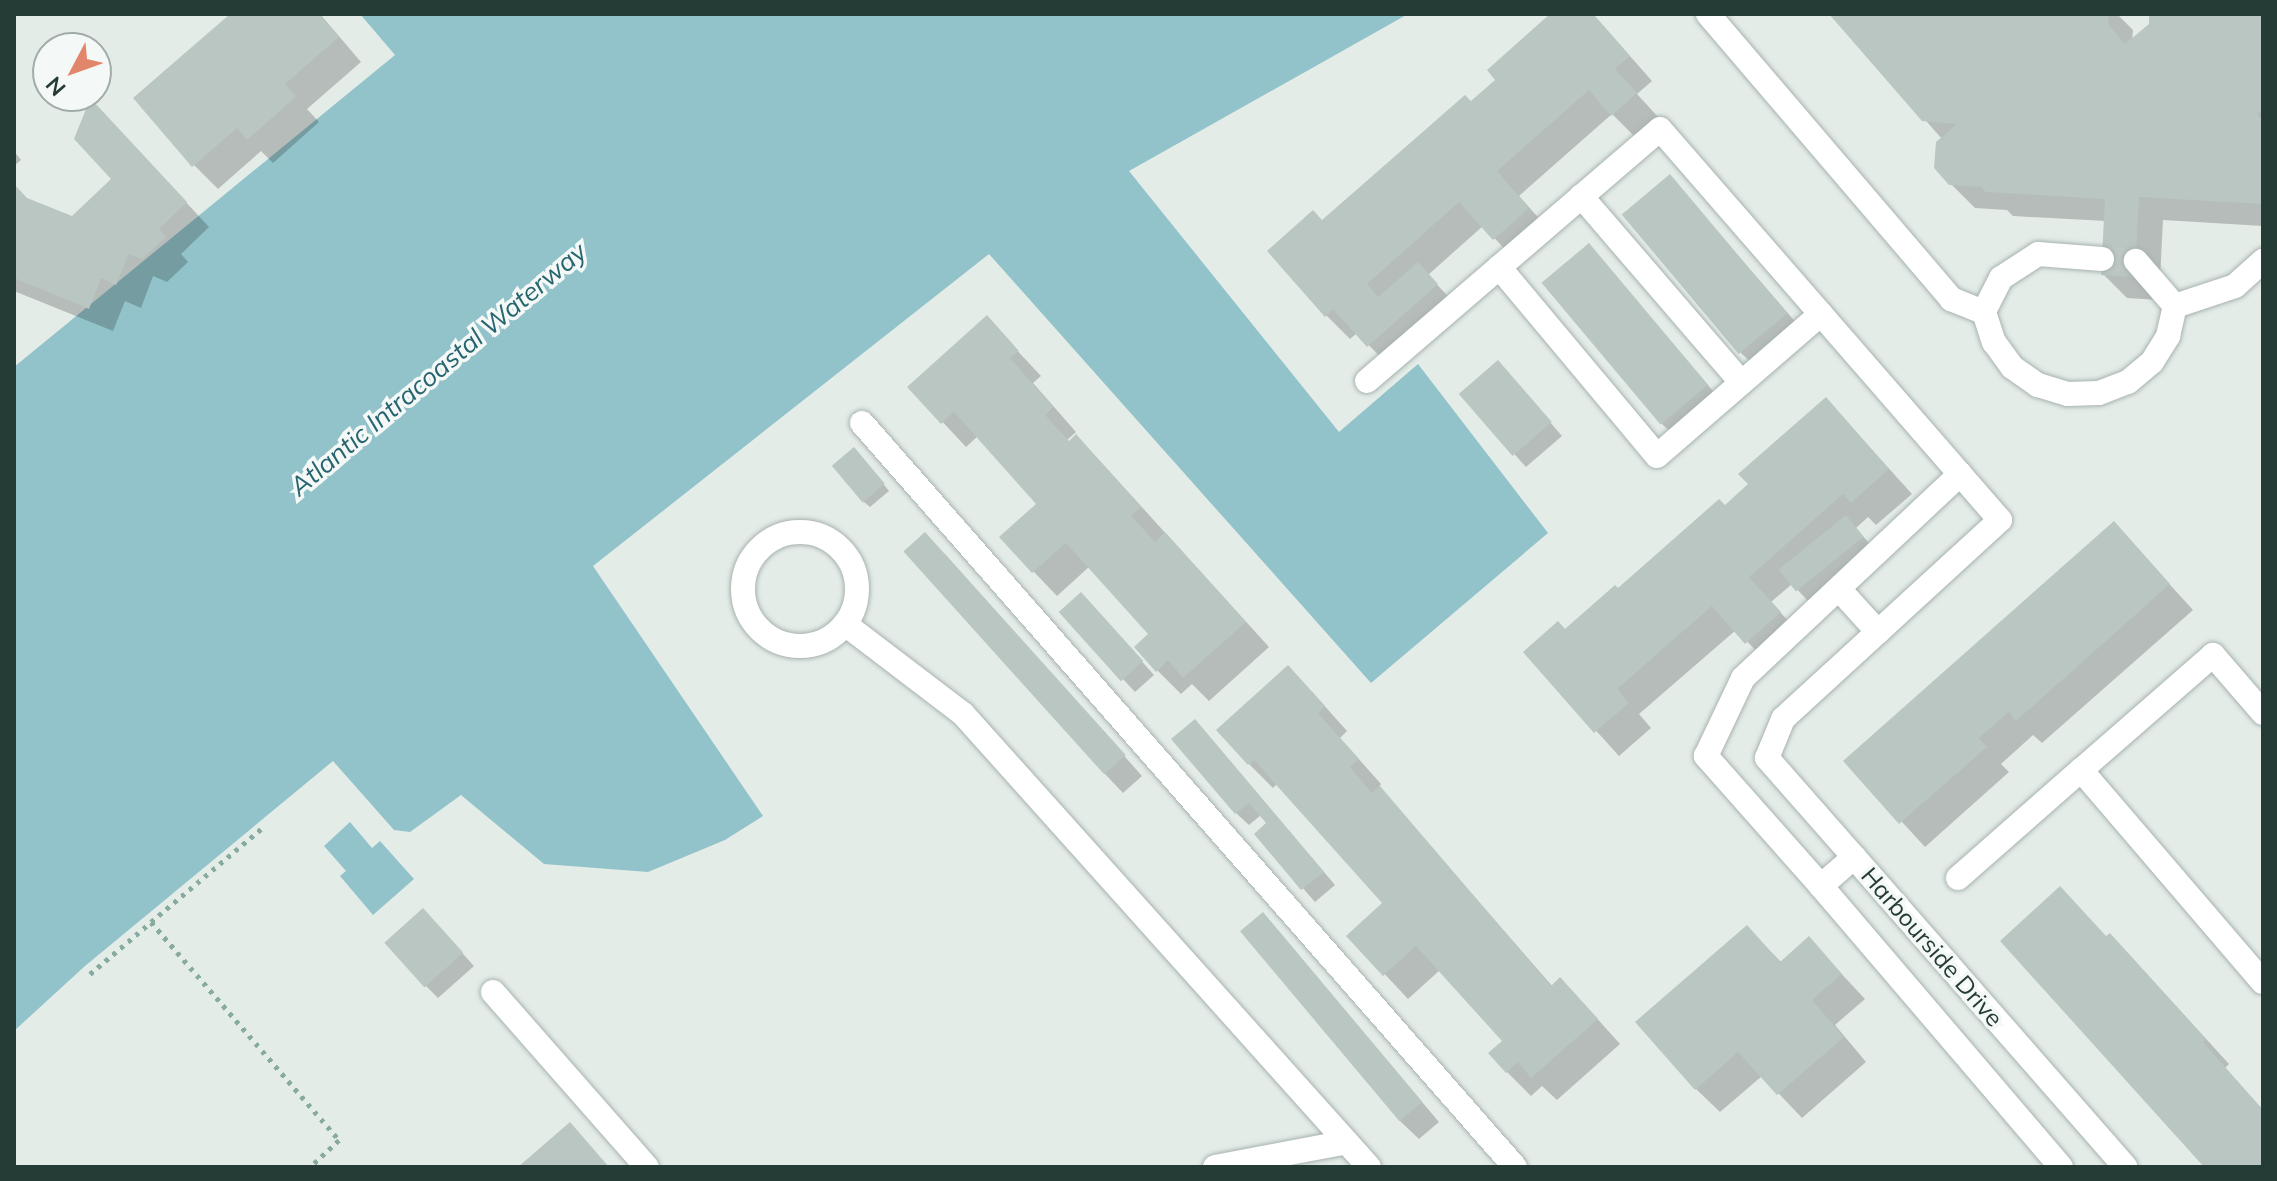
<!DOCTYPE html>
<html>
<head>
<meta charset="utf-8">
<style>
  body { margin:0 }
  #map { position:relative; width:2277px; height:1181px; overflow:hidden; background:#e4ece8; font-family:Mulish,sans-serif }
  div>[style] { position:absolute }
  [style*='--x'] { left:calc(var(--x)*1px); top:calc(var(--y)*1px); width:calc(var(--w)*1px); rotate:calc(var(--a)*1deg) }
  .water>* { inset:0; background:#92c3ca }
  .shadow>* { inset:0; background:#0003 }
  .building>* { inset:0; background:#b9c6c1; transform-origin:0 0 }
  .minor-tunnel>* { height:24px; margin-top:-12px; transform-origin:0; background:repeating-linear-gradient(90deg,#bec9c4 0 24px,transparent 0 36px) }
  .path>* { height:5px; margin-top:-2.5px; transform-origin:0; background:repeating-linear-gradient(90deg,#88ab9f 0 4px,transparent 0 10px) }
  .roads { filter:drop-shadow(0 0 2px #a7b3af) drop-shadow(0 0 2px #a7b3af) }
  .minor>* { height:24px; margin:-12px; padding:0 12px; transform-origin:12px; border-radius:12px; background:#fff }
  .minor>.ring { margin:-12px; padding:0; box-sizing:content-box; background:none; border:24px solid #fff; border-radius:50% }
  span { translate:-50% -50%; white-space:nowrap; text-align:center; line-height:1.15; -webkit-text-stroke:7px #f4f8f6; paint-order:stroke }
  .street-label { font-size:24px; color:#253b35 }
  .water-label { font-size:26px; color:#266570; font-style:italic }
  .frame { position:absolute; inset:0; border:16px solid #253b35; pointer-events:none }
  .north { position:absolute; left:32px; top:32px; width:80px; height:80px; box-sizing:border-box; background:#f4f8f6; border:2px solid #a1aca9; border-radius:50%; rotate:229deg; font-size:22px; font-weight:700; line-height:32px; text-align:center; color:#253b35 }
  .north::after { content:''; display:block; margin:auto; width:28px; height:36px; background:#e2866b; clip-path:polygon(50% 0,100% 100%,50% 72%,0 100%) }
</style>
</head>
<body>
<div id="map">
  <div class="water">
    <i style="clip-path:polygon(360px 14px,1408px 14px,1129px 171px,1339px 432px,1418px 364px,1548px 533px,1371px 683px,989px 254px,593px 566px,763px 816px,725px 840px,648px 872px,544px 864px,461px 795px,410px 832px,394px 830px,333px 761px,85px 966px,14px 1031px,14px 367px,395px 55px)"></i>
    <i style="clip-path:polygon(350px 822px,372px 848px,380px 841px,414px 879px,373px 915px,340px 876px,346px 871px,324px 846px)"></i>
  </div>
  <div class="shadow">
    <i style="clip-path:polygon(233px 14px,320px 14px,361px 62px,307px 109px,319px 122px,273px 163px,261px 151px,218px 189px,194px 165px)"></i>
    <i style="clip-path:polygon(1553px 14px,1593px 14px,1652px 81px,1637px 94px,1659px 118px,1637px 139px,1612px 114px,1519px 196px,1552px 233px,1518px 263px,1483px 226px,1428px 275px,1460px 309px,1392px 369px,1357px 333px,1350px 339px,1326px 315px,1323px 222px,1498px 80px)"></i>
    <i style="clip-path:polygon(1832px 14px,2117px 14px,2133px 30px,2132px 42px,2151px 25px,2151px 14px,2263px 14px,2263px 226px,2163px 220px,2159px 300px,2127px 298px,2103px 274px,2106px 221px,2013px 216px,2007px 210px,1975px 208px,1950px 183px,1942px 139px)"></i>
    <i style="clip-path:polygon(118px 129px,209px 227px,181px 254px,188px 262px,167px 282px,153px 276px,141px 308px,125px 301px,113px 331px,14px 291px,14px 187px,28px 200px,72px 218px,114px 179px)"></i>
    <i style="clip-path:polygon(14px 151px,21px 160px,14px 166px)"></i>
    <i style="clip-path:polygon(1670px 177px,1805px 333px,1760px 371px,1741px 353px)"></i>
    <i style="clip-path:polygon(1589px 246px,1725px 405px,1681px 442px,1662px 424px)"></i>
    <i style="clip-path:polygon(987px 318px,1041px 376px,1033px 383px,1076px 432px,1067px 440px,1070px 443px,1076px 437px,1100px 461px,1269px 647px,1209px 701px,1192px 684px,1181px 694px,1157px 670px,1151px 634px,1090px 566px,1057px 596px,1034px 572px,1002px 537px,1039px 504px,978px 436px,966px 447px,910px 387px)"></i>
    <i style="clip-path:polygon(1510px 376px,1562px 436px,1526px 467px,1461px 395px)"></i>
    <i style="clip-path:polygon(1826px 399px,1912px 494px,1876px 525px,1868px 517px,1856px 528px,1875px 550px,1810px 603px,1792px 584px,1771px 602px,1803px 637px,1771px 666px,1736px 630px,1639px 714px,1651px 728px,1619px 756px,1525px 652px,1566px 631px,1725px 508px,1751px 484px)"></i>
    <i style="clip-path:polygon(860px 455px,889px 491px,870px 507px,864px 502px)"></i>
    <i style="clip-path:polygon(2114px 523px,2193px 610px,2042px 743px,2033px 735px,2001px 764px,2009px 772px,1925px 847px,1846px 761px)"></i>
    <i style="clip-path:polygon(944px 553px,1142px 776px,1123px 793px,1105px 774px)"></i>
    <i style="clip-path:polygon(1093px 607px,1154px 675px,1135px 692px,1062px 613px)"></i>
    <i style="clip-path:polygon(1312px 692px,1347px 731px,1340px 738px,1381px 784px,1379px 787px,1553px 987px,1584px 1004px,1620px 1044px,1557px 1100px,1542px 1086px,1531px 1096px,1507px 1072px,1504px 1042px,1440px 970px,1408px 999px,1349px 936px,1385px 904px,1278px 783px,1273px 788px,1249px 764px)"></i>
    <i style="clip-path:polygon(1207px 734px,1335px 885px,1315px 902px,1256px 834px,1268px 824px,1261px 815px,1249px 825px,1236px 813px)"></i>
    <i style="clip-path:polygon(1263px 914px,1439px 1122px,1419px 1139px,1400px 1121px)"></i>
    <i style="clip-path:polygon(435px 923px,474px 966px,438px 998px,426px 986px)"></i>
    <i style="clip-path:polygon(1747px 927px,1782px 963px,1809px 939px,1865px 999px,1835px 1025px,1866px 1062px,1802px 1118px,1762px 1076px,1720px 1112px,1696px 1089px)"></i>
    <i style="clip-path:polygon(2107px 938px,2134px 960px,2229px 1064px,2225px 1068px,2263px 1110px,2263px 1167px,2206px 1167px)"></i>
  </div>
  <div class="building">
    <i style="clip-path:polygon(230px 14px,319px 14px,339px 37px,285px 84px,296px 97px,247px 140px,237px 128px,192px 167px,133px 98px)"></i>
    <i style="clip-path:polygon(1550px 14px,1593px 14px,1630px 56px,1615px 69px,1637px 93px,1611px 116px,1589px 90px,1497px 171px,1529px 208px,1493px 240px,1459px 202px,1367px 284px,1378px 297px,1418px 262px,1438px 284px,1367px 347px,1333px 309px,1325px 317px,1267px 251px,1313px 210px,1322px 220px,1465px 95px,1471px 101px,1495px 80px,1487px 70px)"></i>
    <i style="clip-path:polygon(1829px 14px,2109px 14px,2108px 24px,2125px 44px,2149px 24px,2149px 14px,2263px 14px,2263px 109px,2257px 114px,2263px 121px,2263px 204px,2139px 197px,2135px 277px,2101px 275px,2105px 199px,1986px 192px,1981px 187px,1949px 185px,1934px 168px,1936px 142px,1957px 124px,1922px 121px)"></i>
    <i style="clip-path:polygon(94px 102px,187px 202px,159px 229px,166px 237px,142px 259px,129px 254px,116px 285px,101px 278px,89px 309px,14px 278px,14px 184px,27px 198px,72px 216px,111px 179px,74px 139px,86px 109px)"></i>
    <i style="left:1670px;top:174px;width:182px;height:63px;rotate:50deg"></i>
    <i style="left:1589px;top:243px;width:185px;height:62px;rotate:50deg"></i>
    <i style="clip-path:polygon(987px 315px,1019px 351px,1010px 358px,1053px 407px,1045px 415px,1069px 441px,1076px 434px,1141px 507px,1131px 516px,1155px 542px,1165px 532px,1246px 622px,1183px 678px,1168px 660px,1156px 672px,1134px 647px,1148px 634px,1066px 543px,1032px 573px,999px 537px,1036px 504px,954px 412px,941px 424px,907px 387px)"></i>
    <i style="left:1498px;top:360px;width:82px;height:52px;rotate:49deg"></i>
    <i style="clip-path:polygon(1826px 397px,1889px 469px,1851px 503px,1843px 494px,1749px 577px,1781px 612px,1745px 644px,1712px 606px,1617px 689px,1629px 703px,1594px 733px,1523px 652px,1558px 621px,1565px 629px,1615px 585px,1618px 588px,1719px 499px,1725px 505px,1748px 484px,1738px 474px)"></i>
    <i style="left:854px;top:447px;width:48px;height:29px;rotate:50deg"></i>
    <i style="left:1846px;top:515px;width:28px;height:87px;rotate:51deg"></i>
    <i style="clip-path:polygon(2114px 521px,2170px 584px,2016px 721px,2009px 712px,1979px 738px,1987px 747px,1899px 824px,1843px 761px)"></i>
    <i style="left:925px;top:532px;width:300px;height:29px;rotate:48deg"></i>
    <i style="left:1081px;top:592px;width:93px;height:30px;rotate:48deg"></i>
    <i style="clip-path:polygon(1288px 665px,1325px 706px,1318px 713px,1359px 759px,1350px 767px,1372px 793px,1380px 786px,1551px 986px,1560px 977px,1598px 1019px,1531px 1078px,1518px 1062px,1506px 1073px,1488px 1053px,1502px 1041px,1416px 946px,1383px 976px,1346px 936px,1382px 903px,1254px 760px,1248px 765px,1216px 730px)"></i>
    <i style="clip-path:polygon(1195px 719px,1324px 872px,1301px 890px,1254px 834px,1266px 823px,1249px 803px,1235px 814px,1171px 739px)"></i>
    <i style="clip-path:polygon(2060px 886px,2106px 936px,2110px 933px,2206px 1039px,2203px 1042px,2263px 1110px,2263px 1167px,2204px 1167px,2000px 941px)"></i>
    <i style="left:423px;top:908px;width:60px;height:52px;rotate:48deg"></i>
    <i style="left:1263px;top:912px;width:248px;height:30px;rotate:50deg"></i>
    <i style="clip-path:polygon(1747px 925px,1780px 962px,1809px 936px,1842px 974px,1812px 1000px,1844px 1037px,1777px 1095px,1738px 1052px,1695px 1090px,1635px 1022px)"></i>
    <i style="clip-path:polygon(570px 1122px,609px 1167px,518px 1167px)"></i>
  </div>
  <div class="minor-tunnel">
    <i style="--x:2102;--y:259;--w:34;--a:3"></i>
  </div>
  <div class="path">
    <i style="--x:261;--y:829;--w:144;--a:139.8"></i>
    <i style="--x:151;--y:922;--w:288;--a:49.2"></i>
    <i style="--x:339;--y:1140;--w:40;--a:137"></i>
    <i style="--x:90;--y:974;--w:80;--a:-40.4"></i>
  </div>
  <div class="roads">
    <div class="minor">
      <i style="--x:1708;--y:14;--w:375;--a:49.5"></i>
      <i style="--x:1951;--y:299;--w:35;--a:22"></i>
      <i style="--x:1581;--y:196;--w:245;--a:49.3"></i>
      <i style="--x:2102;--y:259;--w:64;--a:-175.5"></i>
      <i style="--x:2038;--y:254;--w:44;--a:147"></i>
      <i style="--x:2001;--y:278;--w:38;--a:117"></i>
      <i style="--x:1984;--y:312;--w:32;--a:72"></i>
      <i style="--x:1994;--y:342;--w:31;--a:54"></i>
      <i style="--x:2012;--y:367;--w:32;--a:35"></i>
      <i style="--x:2038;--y:385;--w:31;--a:17"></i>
      <i style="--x:2068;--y:394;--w:31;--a:-2"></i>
      <i style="--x:2099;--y:393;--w:31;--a:-21"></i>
      <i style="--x:2128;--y:382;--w:31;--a:-40"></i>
      <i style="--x:2152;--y:362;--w:31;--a:-58"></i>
      <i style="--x:2168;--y:336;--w:31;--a:-77"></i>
      <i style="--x:2175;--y:306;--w:60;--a:-130.9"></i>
      <i style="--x:1499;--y:267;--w:246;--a:50.1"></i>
      <i style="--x:1657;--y:456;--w:217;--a:-40.9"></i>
      <i style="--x:2175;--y:306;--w:63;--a:-18.4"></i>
      <i style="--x:2235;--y:286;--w:38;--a:-42"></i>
      <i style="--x:1367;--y:381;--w:386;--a:-40.7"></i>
      <i style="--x:1660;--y:129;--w:457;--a:49"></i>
      <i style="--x:862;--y:423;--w:990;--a:48.73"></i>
      <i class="ring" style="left:743px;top:532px;width:90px;height:90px"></i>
      <i style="--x:1839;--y:589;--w:58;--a:47.8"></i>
      <i style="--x:845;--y:624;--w:148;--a:37.3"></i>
      <i style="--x:963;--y:714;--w:608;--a:48.13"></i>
      <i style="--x:2263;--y:713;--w:77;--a:-130.8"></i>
      <i style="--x:2213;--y:655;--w:175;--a:138.9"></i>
      <i style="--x:2081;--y:770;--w:279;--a:49.4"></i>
      <i style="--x:1958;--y:878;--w:164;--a:-41.3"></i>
      <i style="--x:1821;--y:886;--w:174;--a:-131.5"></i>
      <i style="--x:1706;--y:756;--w:86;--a:-64.6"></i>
      <i style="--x:1743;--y:678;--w:298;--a:-43.2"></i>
      <i style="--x:1960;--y:474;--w:61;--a:49"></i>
      <i style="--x:2000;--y:520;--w:294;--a:137.5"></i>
      <i style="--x:1783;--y:719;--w:42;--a:112.3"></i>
      <i style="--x:1767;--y:758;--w:132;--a:48.7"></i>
      <i style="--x:493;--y:992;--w:233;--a:48.7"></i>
      <i style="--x:1215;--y:1167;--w:134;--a:-10.7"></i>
      <i style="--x:2061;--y:1167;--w:370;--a:-130.5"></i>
      <i style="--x:1821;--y:886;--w:44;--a:-41.3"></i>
      <i style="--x:1854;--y:857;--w:412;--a:48.8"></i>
    </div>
  </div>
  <div class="street-label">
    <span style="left:1932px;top:947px;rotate:49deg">Harbourside Drive</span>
  </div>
  <div class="water-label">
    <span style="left:438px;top:369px;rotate:-40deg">Atlantic Intracoastal Waterway</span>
  </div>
  <div class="frame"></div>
  <div class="north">N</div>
</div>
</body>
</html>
